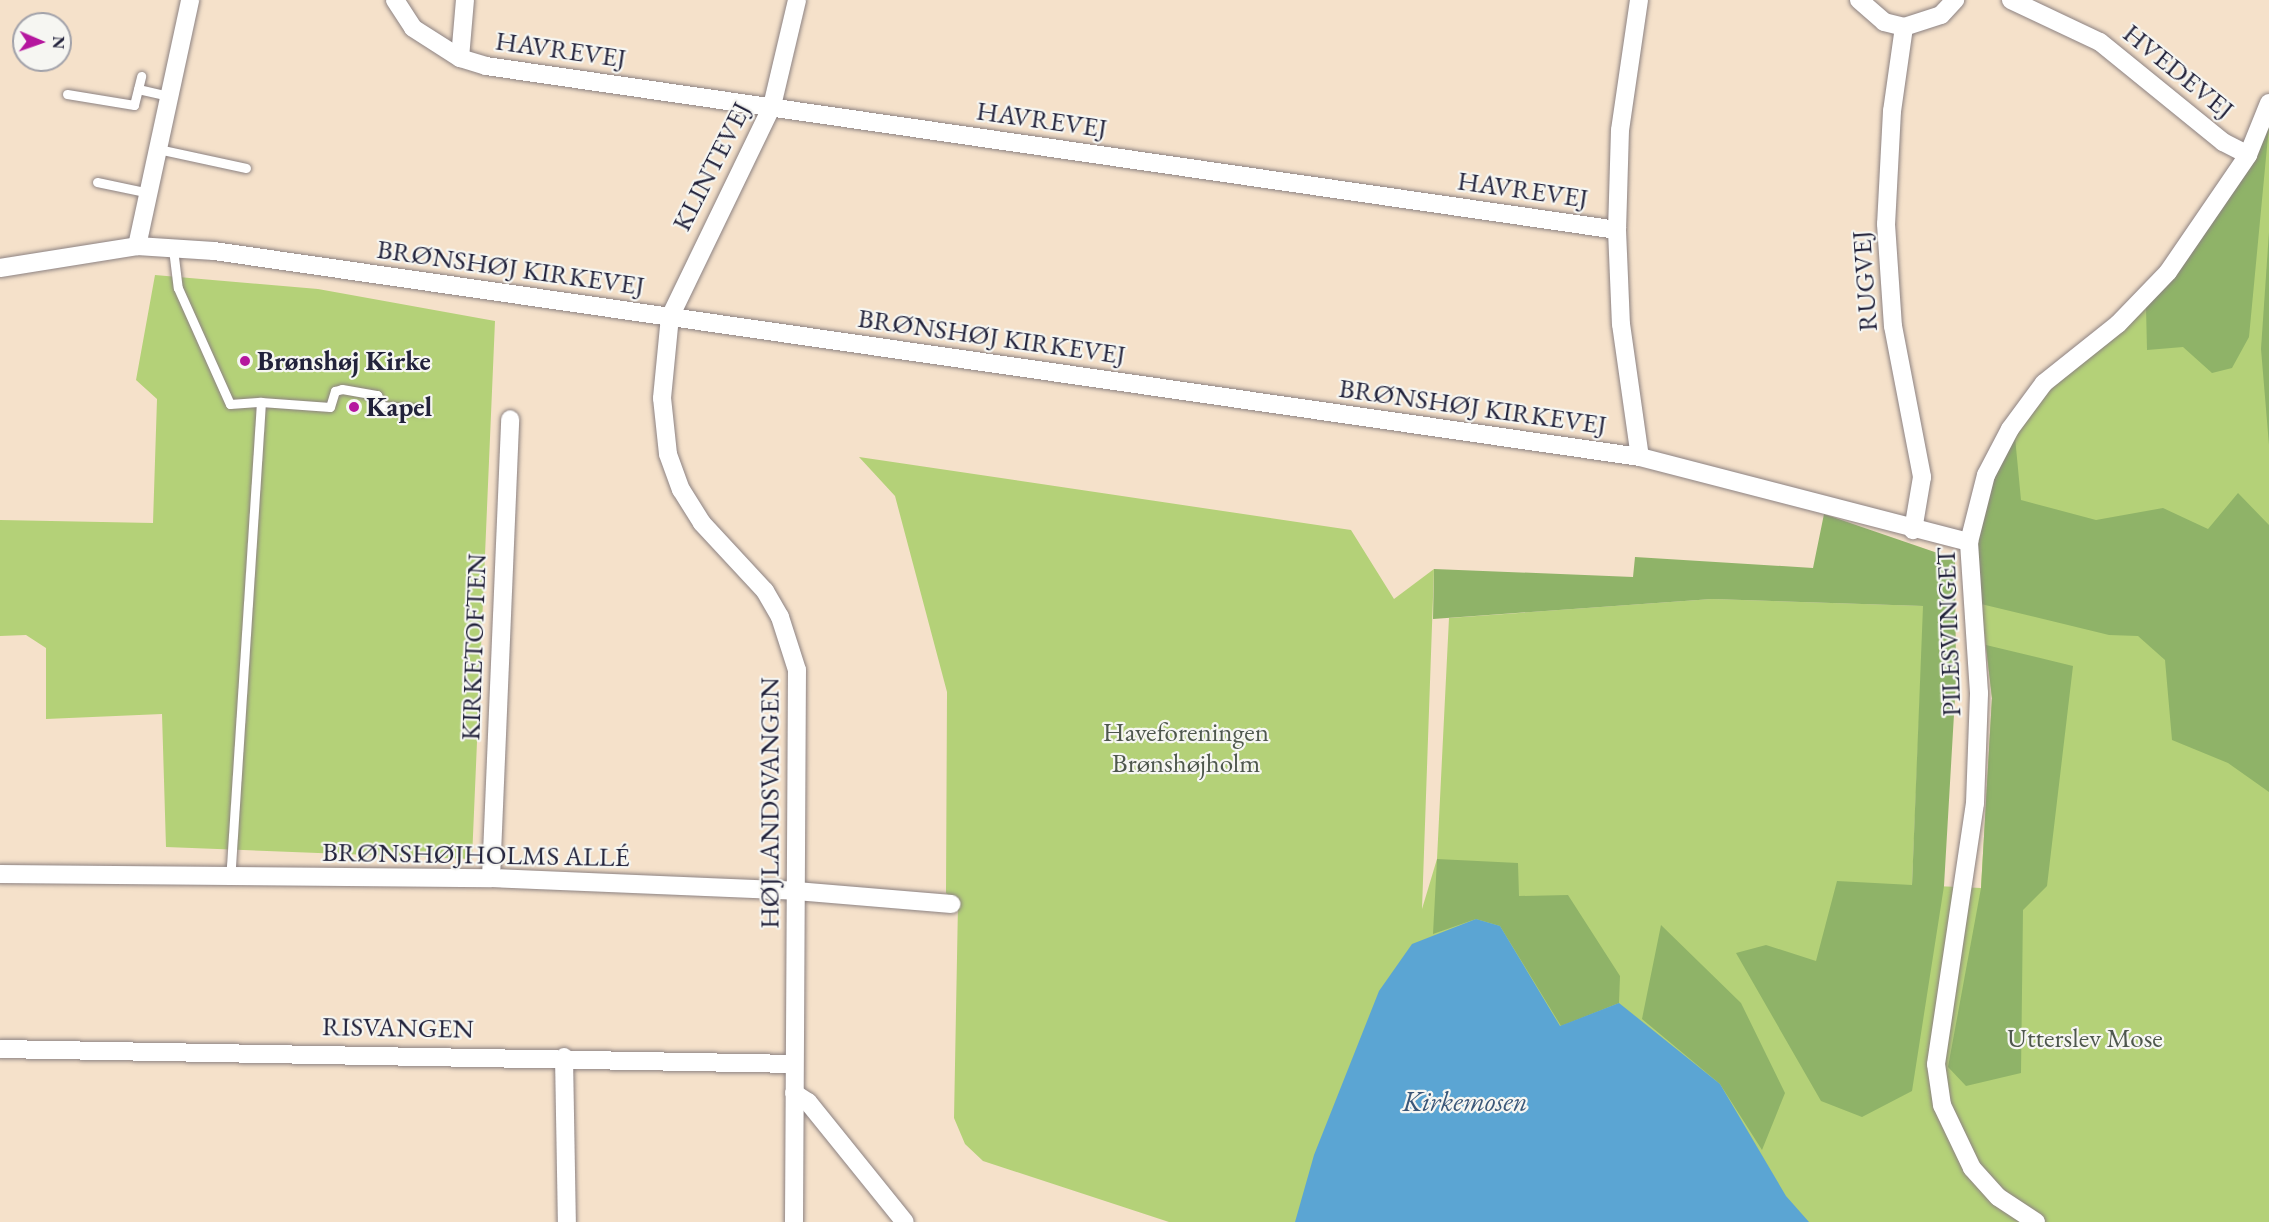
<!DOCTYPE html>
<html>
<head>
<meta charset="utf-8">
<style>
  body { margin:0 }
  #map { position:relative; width:2269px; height:1222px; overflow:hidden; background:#f5e1ca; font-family:"EB Garamond",serif }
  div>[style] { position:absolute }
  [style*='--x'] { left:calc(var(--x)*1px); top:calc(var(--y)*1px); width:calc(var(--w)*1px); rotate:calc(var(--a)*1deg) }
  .green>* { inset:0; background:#b4d178 }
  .forest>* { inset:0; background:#8fb368 }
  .water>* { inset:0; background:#5ba5d3 }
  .roads { filter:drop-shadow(0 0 2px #8c8282) drop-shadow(0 0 2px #8c8282) }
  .lane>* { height:9px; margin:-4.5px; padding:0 4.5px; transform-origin:4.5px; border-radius:4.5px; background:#fff }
  .street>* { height:18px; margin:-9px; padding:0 9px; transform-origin:9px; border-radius:9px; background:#fff }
  .dots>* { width:16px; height:16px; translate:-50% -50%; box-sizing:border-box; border:3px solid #f6f6f2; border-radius:50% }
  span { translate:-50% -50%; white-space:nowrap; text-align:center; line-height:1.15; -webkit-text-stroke:4.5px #f6f6f2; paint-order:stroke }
  .street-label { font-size:27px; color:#22223b }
  .poi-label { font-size:27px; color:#22223b; font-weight:700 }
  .left { translate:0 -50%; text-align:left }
  .park-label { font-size:27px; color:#4e574d }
  .water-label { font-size:28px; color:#395678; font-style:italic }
  .north { position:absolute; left:12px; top:12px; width:60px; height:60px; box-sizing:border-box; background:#f6f6f2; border:2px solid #a1a1a9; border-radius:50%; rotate:92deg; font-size:16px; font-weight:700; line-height:24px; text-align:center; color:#22223b }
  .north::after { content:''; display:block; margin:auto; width:21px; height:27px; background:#b5179e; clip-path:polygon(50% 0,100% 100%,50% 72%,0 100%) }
</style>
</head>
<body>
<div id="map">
  <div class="green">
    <i style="clip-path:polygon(2269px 126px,2269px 1222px,1169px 1222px,983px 1161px,965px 1144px,954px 1118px,958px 904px,946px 893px,947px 692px,895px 496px,859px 457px,1351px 530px,1394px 599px,1434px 569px,1422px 909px,1437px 859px,1449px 618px,1712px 599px,1924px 606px,1912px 885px,1981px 888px,1992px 698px,1974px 546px,2015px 437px,2049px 391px,2147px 307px,2222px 209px)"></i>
    <i style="clip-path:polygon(155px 275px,318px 289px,495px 321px,472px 859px,166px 847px,162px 714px,46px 719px,46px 648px,26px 635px,0 636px,0 520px,153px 523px,157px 399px,136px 380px)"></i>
  </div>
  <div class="forest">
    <i style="clip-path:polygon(2269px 126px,2249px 337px,2232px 368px,2212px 373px,2183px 347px,2147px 350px,2146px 307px,2222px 209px)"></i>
    <i style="clip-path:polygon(2269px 232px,2269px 445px,2261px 349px)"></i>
    <i style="clip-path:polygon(2015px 437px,2021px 500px,2096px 520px,2163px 508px,2208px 529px,2238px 493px,2269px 525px,2269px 792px,2228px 763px,2172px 740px,2165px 660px,2138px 636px,2109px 635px,1981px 604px,1974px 546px,1996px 466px)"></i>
    <i style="clip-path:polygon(1824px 514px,1955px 559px,1956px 680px,1944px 886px,1912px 1091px,1862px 1117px,1821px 1101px,1736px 953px,1766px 945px,1816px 961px,1837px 881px,1912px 885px,1923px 606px,1712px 599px,1433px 619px,1434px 569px,1633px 577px,1635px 557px,1813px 568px)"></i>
    <i style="clip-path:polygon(1986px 645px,2073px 666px,2047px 886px,2023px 910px,2021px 1073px,1966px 1086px,1948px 1067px,1981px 888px,1992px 698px)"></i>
    <i style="clip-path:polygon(1437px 859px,1518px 863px,1519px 896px,1568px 895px,1620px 976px,1619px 1003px,1561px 1026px,1500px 926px,1476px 919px,1433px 934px)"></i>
    <i style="clip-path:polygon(1661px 925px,1741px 1003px,1785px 1093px,1762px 1150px,1720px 1084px,1642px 1019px)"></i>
  </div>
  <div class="water">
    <i style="clip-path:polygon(1476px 919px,1500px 926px,1560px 1026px,1619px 1003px,1720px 1084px,1786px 1196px,1809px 1222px,1295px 1222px,1314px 1155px,1379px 991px,1412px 944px)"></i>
  </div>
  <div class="roads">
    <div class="lane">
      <i style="--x:138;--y:89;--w:32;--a:13"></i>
      <i style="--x:67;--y:94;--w:68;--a:9.3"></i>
      <i style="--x:134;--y:105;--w:30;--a:-76"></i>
      <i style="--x:158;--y:149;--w:90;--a:12.2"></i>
      <i style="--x:97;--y:182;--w:53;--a:11.9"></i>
      <i style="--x:173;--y:249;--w:39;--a:83"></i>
      <i style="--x:178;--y:288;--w:127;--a:65.9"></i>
      <i style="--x:230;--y:404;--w:31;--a:-4"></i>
      <i style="--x:261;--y:402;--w:476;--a:93.7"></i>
      <i style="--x:261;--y:402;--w:69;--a:4.1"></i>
      <i style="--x:330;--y:407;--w:17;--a:-73"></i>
      <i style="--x:335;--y:391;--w:7;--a:-16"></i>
      <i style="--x:342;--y:389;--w:36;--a:10"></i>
      <i style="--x:377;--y:395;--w:12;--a:66"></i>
      <i style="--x:382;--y:406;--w:42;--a:5.4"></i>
    </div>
    <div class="street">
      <i style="--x:395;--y:0;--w:33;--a:57"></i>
      <i style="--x:413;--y:28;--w:56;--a:32.6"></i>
      <i style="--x:460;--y:58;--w:58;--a:-85.1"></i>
      <i style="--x:1639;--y:0;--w:131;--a:98.3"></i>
      <i style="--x:1620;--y:130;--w:100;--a:91.7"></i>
      <i style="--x:1617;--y:230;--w:94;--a:87.6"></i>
      <i style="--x:1621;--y:324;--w:134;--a:81.9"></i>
      <i style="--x:1859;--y:0;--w:33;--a:41"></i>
      <i style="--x:1884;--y:22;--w:21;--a:14"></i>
      <i style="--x:1904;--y:27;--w:39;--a:-18"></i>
      <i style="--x:1941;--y:15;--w:21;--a:-47"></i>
      <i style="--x:2011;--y:0;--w:98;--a:25.3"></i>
      <i style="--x:2100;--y:42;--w:159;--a:39.1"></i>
      <i style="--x:2223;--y:142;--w:28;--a:27"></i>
      <i style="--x:1904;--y:27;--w:85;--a:98.1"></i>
      <i style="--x:1892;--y:111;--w:113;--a:93"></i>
      <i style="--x:1886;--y:224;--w:102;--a:86.1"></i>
      <i style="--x:1893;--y:326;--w:154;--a:79.1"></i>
      <i style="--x:1922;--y:477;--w:54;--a:99.6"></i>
      <i style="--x:460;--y:58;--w:27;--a:17"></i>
      <i style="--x:486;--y:66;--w:1143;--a:8.25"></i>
      <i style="--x:137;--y:246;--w:252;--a:-77.8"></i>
      <i style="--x:0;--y:268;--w:139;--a:-9.1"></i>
      <i style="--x:137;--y:246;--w:77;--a:3.7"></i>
      <i style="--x:214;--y:251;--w:1441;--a:8.22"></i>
      <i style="--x:1640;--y:457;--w:340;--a:14.5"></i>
      <i style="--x:0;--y:874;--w:491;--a:0.5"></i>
      <i style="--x:491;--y:878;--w:305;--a:2.4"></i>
      <i style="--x:796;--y:891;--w:156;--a:4.8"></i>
      <i style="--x:491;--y:878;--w:459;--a:-87.6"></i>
      <i style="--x:0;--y:1049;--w:794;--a:1.08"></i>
      <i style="--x:564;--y:1057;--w:165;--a:89"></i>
      <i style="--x:794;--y:1093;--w:17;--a:33"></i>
      <i style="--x:808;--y:1102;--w:154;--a:51.1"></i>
      <i style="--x:794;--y:1222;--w:552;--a:-89.69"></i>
      <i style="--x:797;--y:670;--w:56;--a:-107.8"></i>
      <i style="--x:780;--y:617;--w:30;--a:-120"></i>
      <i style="--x:765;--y:591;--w:93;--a:-132.8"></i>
      <i style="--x:702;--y:523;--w:39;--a:-122"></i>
      <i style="--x:681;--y:490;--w:38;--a:-110"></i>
      <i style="--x:668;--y:454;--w:56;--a:-96.1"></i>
      <i style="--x:662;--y:398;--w:81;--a:-84.4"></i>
      <i style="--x:670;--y:317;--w:234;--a:-64.2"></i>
      <i style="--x:772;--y:106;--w:109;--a:-76.7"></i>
      <i style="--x:2036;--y:1222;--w:45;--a:-146.7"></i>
      <i style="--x:1998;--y:1197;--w:39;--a:-132"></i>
      <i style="--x:1972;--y:1168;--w:70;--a:-115.5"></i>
      <i style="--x:1942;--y:1105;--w:41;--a:-98.3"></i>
      <i style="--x:1936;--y:1064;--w:264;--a:-81.5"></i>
      <i style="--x:1975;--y:803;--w:110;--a:-87.9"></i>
      <i style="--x:1979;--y:693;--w:151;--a:-93.8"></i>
      <i style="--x:1969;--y:542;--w:69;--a:-75.8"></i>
      <i style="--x:1986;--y:475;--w:52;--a:-62.4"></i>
      <i style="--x:2010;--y:429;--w:57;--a:-53.5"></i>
      <i style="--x:2044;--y:383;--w:95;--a:-38.6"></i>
      <i style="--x:2118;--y:324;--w:72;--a:-46.1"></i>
      <i style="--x:2168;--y:272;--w:142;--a:-55.6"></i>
      <i style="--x:2248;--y:155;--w:56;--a:-68"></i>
    </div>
  </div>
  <div class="dots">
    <i style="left:245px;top:361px;background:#b5179e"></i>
    <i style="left:354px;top:407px;background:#b5179e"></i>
  </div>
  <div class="street-label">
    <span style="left:561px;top:49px;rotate:8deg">HAVREVEJ</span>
    <span style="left:2179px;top:71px;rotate:39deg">HVEDEVEJ</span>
    <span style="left:1042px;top:119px;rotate:8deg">HAVREVEJ</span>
    <span style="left:711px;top:166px;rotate:-63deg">KLINTEVEJ</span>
    <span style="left:1523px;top:189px;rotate:8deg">HAVREVEJ</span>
    <span style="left:511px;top:267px;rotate:8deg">BRØNSHØJ KIRKEVEJ</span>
    <span style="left:1864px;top:281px;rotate:-94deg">RUGVEJ</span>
    <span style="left:992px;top:336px;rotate:8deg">BRØNSHØJ KIRKEVEJ</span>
    <span style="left:1473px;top:406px;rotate:8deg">BRØNSHØJ KIRKEVEJ</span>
    <span style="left:1948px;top:632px;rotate:-92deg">PILESVINGET</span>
    <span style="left:473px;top:647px;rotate:-88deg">KIRKETOFTEN</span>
    <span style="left:769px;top:803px;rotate:-90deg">HØJLANDSVANGEN</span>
    <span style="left:476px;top:854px;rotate:1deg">BRØNSHØJHOLMS ALLÉ</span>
    <span style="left:398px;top:1027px;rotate:1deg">RISVANGEN</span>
  </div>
  <div class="poi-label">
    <span class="left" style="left:257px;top:361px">Brønshøj Kirke</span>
    <span class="left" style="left:366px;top:407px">Kapel</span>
  </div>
  <div class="park-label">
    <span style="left:1186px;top:747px">Haveforeningen<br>Brønshøjholm</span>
    <span style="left:2085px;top:1038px">Utterslev Mose</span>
  </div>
  <div class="water-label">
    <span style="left:1465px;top:1101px">Kirkemosen</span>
  </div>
  <div class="north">N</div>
</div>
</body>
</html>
